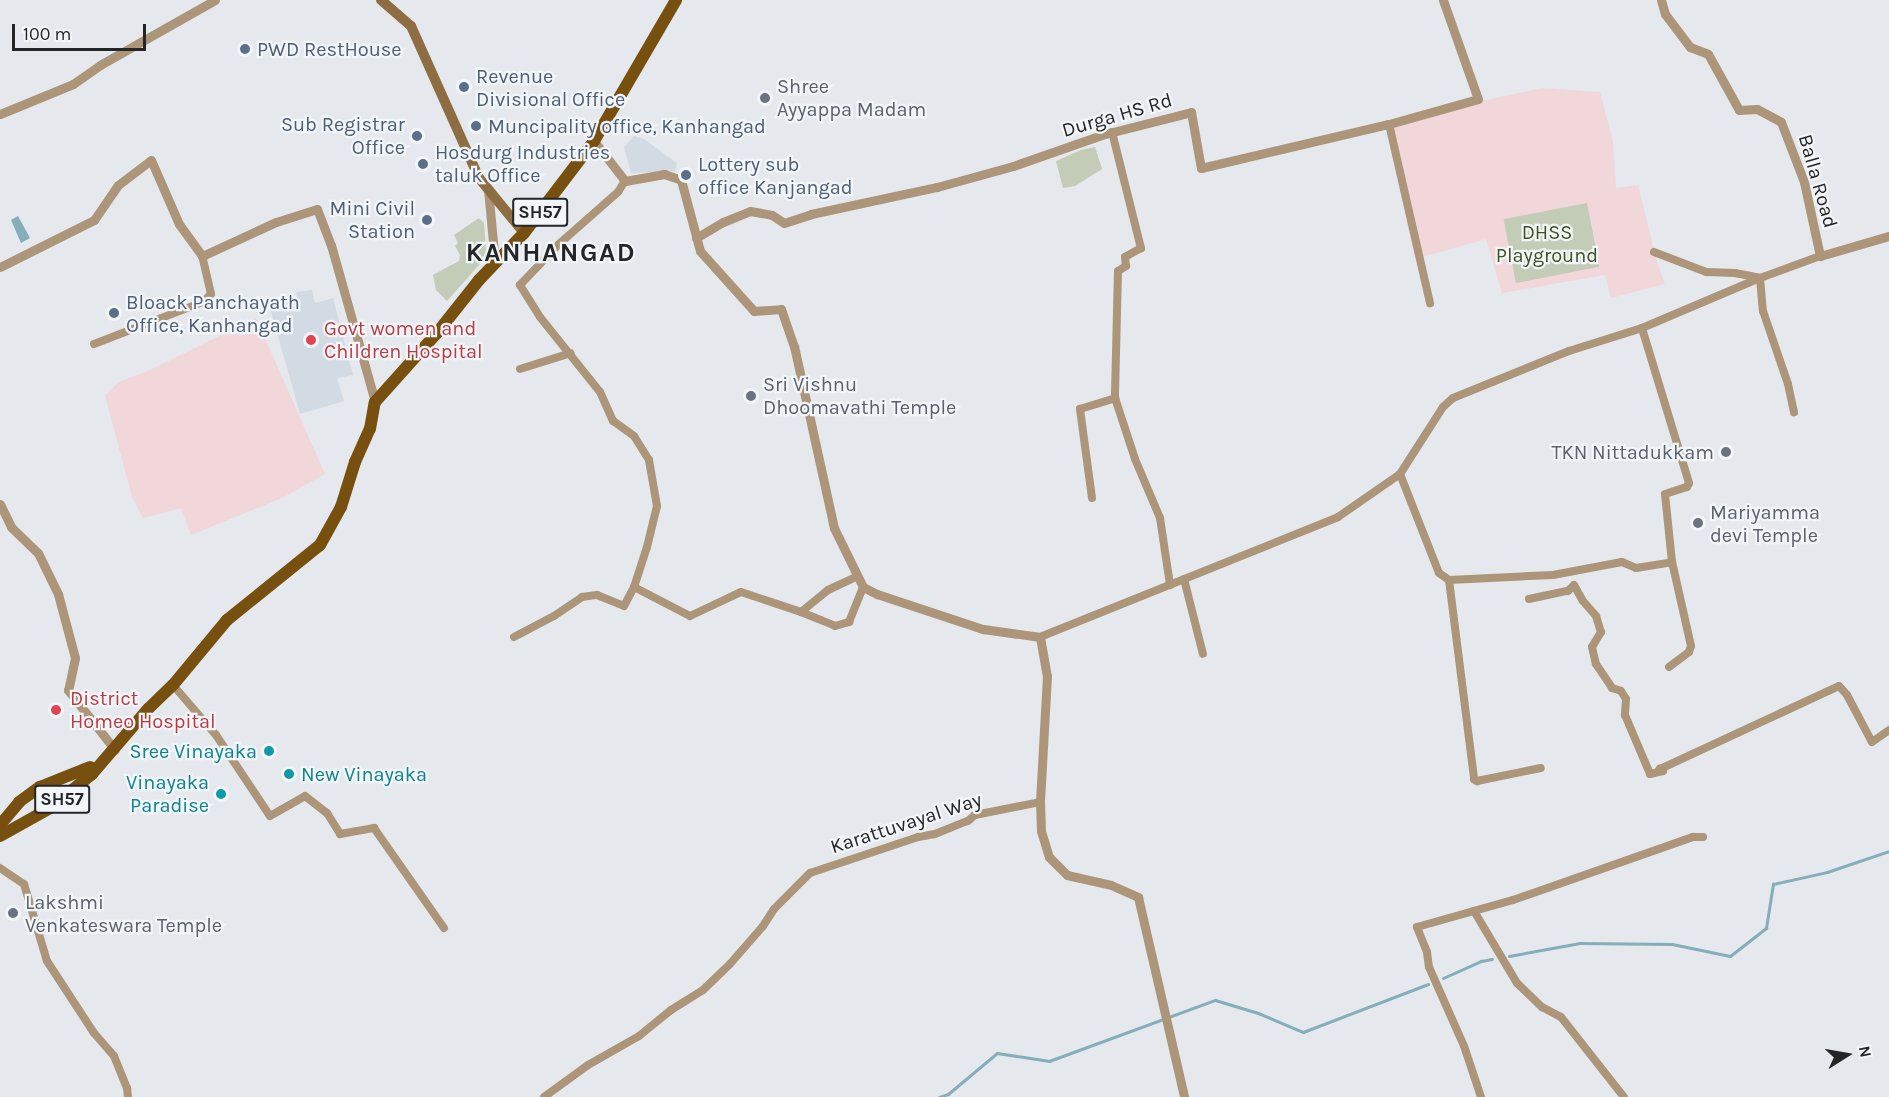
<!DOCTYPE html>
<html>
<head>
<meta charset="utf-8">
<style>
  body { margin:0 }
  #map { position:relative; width:1889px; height:1097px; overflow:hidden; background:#e5e8ec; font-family:Karla,sans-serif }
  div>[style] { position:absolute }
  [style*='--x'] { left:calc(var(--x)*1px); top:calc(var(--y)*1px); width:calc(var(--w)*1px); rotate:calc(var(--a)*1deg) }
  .built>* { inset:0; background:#d2dbe4 }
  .education>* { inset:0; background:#f1d6da }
  .green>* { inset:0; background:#c2ccb6; transform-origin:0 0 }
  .water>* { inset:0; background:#84aeb9 }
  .stream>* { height:3px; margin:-1.5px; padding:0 1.5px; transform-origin:1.5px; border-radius:1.5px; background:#84aeb9 }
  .minor>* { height:8px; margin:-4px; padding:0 4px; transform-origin:4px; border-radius:4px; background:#ac9578 }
  .tertiary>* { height:9px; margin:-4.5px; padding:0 4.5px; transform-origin:4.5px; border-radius:4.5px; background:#ac9578 }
  .secondary>* { height:10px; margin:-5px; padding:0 5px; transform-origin:5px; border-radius:5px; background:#8d6d41 }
  .primary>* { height:12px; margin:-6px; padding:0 6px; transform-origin:6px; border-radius:6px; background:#77500f }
  .dots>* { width:16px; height:16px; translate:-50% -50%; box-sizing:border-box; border:3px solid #f2f6f9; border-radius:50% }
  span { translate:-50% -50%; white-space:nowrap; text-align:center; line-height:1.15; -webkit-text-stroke:4.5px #f2f6f9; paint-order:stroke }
  .shield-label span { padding:2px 4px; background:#f2f6f9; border:2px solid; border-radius:4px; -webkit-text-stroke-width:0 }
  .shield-label { font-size:18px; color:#242526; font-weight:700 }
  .service-label { font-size:20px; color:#4e5e75 }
  .left { translate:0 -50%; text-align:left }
  .right { translate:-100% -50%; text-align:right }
  .worship-label { font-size:20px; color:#5b616d }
  .street-label { font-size:20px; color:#242526 }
  .park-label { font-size:20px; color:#3d5120 }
  .health-label { font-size:20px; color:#be3a42 }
  .culture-label { font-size:20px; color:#0d838f }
  .district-label { font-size:26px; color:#242526; font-weight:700; letter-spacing:1.5px }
  .north { position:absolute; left:1817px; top:1025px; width:60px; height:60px; -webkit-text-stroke:4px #f2f6f9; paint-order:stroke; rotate:79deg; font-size:16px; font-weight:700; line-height:24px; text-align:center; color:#242526 }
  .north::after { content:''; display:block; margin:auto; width:21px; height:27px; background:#242526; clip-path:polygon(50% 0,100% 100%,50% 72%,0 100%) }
  .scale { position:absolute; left:12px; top:24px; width:134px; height:27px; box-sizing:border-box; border:3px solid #242526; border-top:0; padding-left:8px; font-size:18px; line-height:21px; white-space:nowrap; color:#242526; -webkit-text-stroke:4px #f2f6f9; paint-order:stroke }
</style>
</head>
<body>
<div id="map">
  <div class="built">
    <i style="clip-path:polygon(634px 136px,644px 139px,677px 163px,675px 171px,631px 173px,624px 147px)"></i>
    <i style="clip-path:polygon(312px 290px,315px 303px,333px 298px,353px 375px,337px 378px,344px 401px,300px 414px,268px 301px,288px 296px,290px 305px,298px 303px,296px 292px)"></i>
  </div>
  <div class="education">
    <i style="clip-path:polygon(1543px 88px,1600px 92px,1613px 142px,1616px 188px,1638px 185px,1657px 262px,1665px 284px,1611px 298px,1605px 275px,1502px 293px,1486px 239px,1415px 259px,1385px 121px)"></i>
    <i style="clip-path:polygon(256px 318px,325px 474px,282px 498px,191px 535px,181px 508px,143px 518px,132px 497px,105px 395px,119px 382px,150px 370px)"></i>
  </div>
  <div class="green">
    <i style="clip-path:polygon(1095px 147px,1102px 169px,1075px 186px,1063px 188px,1056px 161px,1081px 150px)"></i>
    <i style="left:1587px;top:203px;width:65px;height:85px;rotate:79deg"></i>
    <i style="clip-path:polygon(479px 218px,484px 223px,486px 252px,479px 265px,447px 301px,436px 290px,433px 275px,459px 261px,460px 255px,455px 246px,458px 243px,454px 235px)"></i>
  </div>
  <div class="water">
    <i style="clip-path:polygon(18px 216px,30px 238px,21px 243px,11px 220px)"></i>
  </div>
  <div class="stream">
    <i style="--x:1509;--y:956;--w:72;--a:-10.4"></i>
    <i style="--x:1580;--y:943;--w:92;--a:0.6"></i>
    <i style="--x:1672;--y:944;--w:59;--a:11.7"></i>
    <i style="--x:1730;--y:956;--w:46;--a:-37.9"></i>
    <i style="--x:1766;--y:928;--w:45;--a:-81"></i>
    <i style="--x:1773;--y:884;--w:55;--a:-12.5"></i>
    <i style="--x:1827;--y:872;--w:65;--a:-18.7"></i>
    <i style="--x:1443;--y:978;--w:42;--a:-24.1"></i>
    <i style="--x:1481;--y:961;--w:11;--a:-10"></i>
    <i style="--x:939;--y:1097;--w:9;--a:-18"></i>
    <i style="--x:948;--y:1094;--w:64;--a:-39.9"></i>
    <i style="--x:997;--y:1053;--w:53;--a:8.7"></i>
    <i style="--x:1049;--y:1061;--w:177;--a:-20.2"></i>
    <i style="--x:1215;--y:1000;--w:45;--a:16.8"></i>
    <i style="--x:1258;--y:1013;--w:49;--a:22.9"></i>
    <i style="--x:1303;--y:1032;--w:134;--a:-21"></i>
  </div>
  <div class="minor">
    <i style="--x:1389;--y:124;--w:184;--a:77.1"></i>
    <i style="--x:1112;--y:132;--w:120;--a:76"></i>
    <i style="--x:1141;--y:248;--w:18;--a:151"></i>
    <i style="--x:1125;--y:257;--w:9;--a:84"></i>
    <i style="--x:1126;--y:266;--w:9;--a:148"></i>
    <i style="--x:1118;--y:271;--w:127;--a:91.4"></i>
    <i style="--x:1115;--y:398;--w:64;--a:71.8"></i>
    <i style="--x:1135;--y:459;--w:64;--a:67"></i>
    <i style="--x:1160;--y:518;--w:68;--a:81.5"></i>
    <i style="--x:1654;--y:252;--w:56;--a:21"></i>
    <i style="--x:1706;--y:272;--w:29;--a:2"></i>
    <i style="--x:1735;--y:273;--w:25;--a:11"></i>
    <i style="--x:1760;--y:278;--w:33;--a:85"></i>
    <i style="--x:1763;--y:311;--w:77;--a:71.1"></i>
    <i style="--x:1788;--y:384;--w:29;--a:78"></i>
    <i style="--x:94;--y:344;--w:117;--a:-21.1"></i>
    <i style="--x:203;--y:302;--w:11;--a:-45"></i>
    <i style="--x:211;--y:294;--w:39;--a:-103"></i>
    <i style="--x:520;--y:369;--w:53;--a:-17.4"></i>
    <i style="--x:1400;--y:474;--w:106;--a:68.5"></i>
    <i style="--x:1439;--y:573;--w:12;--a:35"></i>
    <i style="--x:1449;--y:580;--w:104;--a:-2.8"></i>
    <i style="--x:1553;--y:575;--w:70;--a:-10.7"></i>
    <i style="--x:1622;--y:562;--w:15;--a:23"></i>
    <i style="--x:1636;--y:568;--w:36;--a:-9"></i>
    <i style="--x:1672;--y:562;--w:68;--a:-95.9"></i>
    <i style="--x:1665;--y:494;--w:23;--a:-18"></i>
    <i style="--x:1687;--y:487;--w:4;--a:-63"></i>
    <i style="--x:1689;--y:483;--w:162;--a:-106.9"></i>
    <i style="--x:1092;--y:498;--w:90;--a:-97.7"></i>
    <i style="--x:1080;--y:409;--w:37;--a:-17"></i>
    <i style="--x:1184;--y:579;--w:77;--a:75.8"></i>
    <i style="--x:1449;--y:580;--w:201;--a:82.8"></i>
    <i style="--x:1474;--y:779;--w:4;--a:34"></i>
    <i style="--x:1477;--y:781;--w:65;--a:-11.5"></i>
    <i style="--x:634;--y:587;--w:63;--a:27.4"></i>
    <i style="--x:690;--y:616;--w:56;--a:-25.2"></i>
    <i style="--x:741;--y:592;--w:63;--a:18.4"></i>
    <i style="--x:801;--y:612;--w:35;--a:-39"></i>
    <i style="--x:828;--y:590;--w:31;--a:-25"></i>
    <i style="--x:1529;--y:599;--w:40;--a:-12"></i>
    <i style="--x:1568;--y:591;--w:8;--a:-45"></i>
    <i style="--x:1574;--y:585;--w:18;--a:61"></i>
    <i style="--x:1583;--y:601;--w:20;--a:49"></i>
    <i style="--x:1596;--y:616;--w:17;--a:73"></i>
    <i style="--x:1601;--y:632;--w:17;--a:121"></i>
    <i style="--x:1592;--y:647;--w:17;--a:77"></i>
    <i style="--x:1596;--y:664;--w:29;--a:56"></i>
    <i style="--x:1612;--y:688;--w:9;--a:18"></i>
    <i style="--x:1621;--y:691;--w:9;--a:58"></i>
    <i style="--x:1626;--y:699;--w:16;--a:94"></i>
    <i style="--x:1625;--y:715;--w:64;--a:67"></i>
    <i style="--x:1650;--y:774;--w:13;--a:-13"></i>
    <i style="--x:1663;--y:771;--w:4;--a:-146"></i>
    <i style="--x:1660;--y:769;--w:197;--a:-24.9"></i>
    <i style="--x:1839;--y:686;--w:12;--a:48"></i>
    <i style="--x:1847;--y:695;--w:53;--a:62"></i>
    <i style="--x:1872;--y:742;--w:21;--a:-35"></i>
    <i style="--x:801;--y:612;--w:37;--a:22"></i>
    <i style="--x:835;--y:626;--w:15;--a:-16"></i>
    <i style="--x:849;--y:622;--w:38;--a:-68"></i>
    <i style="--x:514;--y:637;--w:45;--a:-27.7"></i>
    <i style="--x:554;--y:616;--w:34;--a:-34"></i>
    <i style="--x:582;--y:597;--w:15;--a:-8"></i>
    <i style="--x:597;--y:595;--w:29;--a:22"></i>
    <i style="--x:624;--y:606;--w:21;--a:-62"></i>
    <i style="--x:634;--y:587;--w:42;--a:-72"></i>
    <i style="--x:647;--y:547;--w:42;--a:-76.3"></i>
    <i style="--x:657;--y:506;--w:47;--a:-99.9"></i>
    <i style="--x:649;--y:460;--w:28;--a:-122"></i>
    <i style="--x:634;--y:436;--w:26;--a:-144"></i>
    <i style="--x:613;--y:421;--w:32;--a:-114"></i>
    <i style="--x:600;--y:392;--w:96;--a:-128.7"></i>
    <i style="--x:540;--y:317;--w:38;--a:-122"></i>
    <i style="--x:520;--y:285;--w:57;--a:-46.4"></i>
    <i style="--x:559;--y:244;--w:79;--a:-41.4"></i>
    <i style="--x:618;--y:192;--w:13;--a:-58"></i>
    <i style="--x:1040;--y:637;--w:321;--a:-21.9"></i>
    <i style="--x:1338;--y:517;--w:75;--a:-34.7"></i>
    <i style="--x:1400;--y:474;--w:80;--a:-57.3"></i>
    <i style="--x:1443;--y:407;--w:13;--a:-42"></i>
    <i style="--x:1453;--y:398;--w:125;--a:-22.1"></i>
    <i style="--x:1569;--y:351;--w:77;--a:-17.5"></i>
    <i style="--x:1642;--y:328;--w:128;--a:-23"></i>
    <i style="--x:1760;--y:278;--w:64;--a:-20.1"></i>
    <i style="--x:1669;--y:667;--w:25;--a:-37"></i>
    <i style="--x:1689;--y:652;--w:6;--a:-72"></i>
    <i style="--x:1691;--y:646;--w:86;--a:-102.7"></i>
    <i style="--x:173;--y:685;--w:66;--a:49.3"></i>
    <i style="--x:216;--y:735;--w:97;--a:56.3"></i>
    <i style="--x:270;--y:816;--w:40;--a:-29.7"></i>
    <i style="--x:305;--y:796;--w:28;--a:38"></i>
    <i style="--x:327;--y:813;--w:25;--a:58"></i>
    <i style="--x:340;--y:834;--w:35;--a:-10"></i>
    <i style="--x:374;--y:828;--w:122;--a:55"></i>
    <i style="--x:0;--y:868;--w:29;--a:34"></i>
    <i style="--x:24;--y:884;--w:80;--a:73.4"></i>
    <i style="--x:47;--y:961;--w:86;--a:56.9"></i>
    <i style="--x:94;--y:1033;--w:30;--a:49"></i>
    <i style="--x:114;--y:1056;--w:35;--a:68"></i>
    <i style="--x:127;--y:1088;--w:9;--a:84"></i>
    <i style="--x:1474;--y:911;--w:84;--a:59.2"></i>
    <i style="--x:1517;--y:983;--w:35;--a:44"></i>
    <i style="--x:1542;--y:1007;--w:21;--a:28"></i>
    <i style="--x:1561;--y:1017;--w:102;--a:51.8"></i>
    <i style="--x:544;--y:1097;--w:54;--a:-36"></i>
    <i style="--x:588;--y:1065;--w:59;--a:-29.6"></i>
    <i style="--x:639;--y:1036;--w:41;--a:-39.1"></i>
    <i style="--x:671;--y:1010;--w:38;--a:-32"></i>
    <i style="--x:703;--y:990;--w:37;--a:-44"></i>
    <i style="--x:730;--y:964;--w:50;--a:-49"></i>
    <i style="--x:763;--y:926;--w:20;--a:-57"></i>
    <i style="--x:774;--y:909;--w:51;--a:-45"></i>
    <i style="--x:810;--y:873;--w:114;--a:-18.4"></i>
    <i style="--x:918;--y:837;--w:17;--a:-10"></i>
    <i style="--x:935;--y:834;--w:35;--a:-22"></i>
    <i style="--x:968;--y:821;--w:9;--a:-41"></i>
    <i style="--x:975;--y:815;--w:66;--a:-11.3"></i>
    <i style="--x:1481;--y:1097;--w:54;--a:-108.4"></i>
    <i style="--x:1464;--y:1046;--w:86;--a:-113.9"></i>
    <i style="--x:1429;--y:967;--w:15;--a:-98"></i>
    <i style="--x:1427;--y:952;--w:27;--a:-112"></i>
    <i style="--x:1417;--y:927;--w:100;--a:-15.7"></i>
    <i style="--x:1513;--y:900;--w:191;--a:-19.3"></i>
    <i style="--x:1693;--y:837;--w:10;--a:0"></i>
  </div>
  <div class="tertiary">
    <i style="--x:1661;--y:0;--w:15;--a:74"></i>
    <i style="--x:1665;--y:14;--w:41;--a:52.9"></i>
    <i style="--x:1690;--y:47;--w:19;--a:21"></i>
    <i style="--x:1708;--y:54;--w:64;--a:61"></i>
    <i style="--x:1739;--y:110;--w:18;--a:-3"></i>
    <i style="--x:1757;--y:109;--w:27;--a:28"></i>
    <i style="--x:1781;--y:122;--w:64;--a:69"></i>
    <i style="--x:1804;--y:182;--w:76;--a:77.8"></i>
    <i style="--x:1820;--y:256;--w:72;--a:-16.2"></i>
    <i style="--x:0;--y:114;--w:79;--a:-22.3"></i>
    <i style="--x:73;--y:84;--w:33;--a:-35"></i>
    <i style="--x:100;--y:65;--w:132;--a:-29.5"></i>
    <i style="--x:594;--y:141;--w:51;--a:52.2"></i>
    <i style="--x:625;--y:181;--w:40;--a:-10"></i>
    <i style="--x:664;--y:174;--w:18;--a:19"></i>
    <i style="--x:681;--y:180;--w:73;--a:75"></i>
    <i style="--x:700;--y:251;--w:81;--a:48"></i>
    <i style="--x:754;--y:311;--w:27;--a:-4"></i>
    <i style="--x:781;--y:309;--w:39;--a:71"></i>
    <i style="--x:794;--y:346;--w:186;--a:77.6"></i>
    <i style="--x:834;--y:528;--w:66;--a:63.8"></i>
    <i style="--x:863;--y:587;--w:16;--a:27"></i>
    <i style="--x:877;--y:594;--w:112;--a:18.3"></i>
    <i style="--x:983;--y:629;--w:58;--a:8"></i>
    <i style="--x:1040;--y:637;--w:40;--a:80"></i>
    <i style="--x:1047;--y:676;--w:126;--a:93.2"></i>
    <i style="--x:1040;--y:802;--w:29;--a:88"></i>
    <i style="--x:1041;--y:831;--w:27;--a:73"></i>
    <i style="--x:1049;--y:857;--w:25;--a:45"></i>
    <i style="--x:1067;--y:875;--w:45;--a:12.8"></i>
    <i style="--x:1111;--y:885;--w:30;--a:24"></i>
    <i style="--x:1138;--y:897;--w:205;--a:77"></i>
    <i style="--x:488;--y:189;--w:74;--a:84.6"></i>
    <i style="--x:696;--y:238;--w:31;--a:-31"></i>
    <i style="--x:723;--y:222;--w:29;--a:-22"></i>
    <i style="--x:750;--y:211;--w:22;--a:10"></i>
    <i style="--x:772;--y:215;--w:14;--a:34"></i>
    <i style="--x:784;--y:223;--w:28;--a:-18"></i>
    <i style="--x:811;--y:214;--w:129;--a:-12.1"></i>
    <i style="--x:937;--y:187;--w:79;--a:-15.4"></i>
    <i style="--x:1013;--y:166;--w:97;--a:-19.2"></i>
    <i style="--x:1105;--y:134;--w:89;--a:-14.3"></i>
    <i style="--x:1191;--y:112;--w:57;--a:79.9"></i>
    <i style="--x:1201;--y:168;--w:193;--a:-13.2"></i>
    <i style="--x:1389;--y:124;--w:92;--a:-15.7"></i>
    <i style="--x:1478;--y:99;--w:105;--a:-109.5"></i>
    <i style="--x:0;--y:267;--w:105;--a:-26.6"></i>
    <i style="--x:94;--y:220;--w:42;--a:-55.6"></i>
    <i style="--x:118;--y:185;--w:41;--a:-37.1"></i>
    <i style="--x:151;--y:160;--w:70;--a:66.4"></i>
    <i style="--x:179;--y:224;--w:39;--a:54"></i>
    <i style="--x:202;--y:256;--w:81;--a:-24.7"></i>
    <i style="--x:276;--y:222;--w:43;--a:-17.6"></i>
    <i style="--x:317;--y:209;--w:39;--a:69"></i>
    <i style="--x:331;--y:245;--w:163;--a:74.3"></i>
    <i style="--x:0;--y:504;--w:25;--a:64"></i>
    <i style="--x:11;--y:527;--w:37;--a:44"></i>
    <i style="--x:38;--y:553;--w:46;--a:64"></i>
    <i style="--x:58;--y:594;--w:66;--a:75.1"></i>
    <i style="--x:75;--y:658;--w:33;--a:102"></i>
    <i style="--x:68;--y:690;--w:76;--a:51.9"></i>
  </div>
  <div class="secondary">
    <i style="--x:381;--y:0;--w:40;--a:41"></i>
    <i style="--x:411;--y:26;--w:167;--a:65.9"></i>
    <i style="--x:479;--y:178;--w:71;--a:50.7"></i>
  </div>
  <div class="primary">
    <i style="--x:0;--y:825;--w:30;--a:-50"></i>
    <i style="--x:19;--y:802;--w:26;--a:-36"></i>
    <i style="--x:40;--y:787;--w:54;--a:-21.8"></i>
    <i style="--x:0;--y:836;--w:57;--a:-29.2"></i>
    <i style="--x:50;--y:808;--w:54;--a:-39"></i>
    <i style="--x:92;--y:774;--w:86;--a:-49.3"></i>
    <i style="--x:148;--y:709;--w:35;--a:-44"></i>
    <i style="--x:173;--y:685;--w:85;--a:-50.3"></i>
    <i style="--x:227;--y:620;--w:119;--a:-38.9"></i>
    <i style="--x:320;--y:545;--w:43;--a:-61.1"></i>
    <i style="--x:341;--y:507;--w:47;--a:-72.7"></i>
    <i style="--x:355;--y:462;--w:36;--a:-66"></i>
    <i style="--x:370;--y:429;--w:27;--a:-80"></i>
    <i style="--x:375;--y:402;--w:93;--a:-48.1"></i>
    <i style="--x:437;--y:333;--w:68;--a:-51.6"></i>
    <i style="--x:479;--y:280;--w:65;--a:-46.2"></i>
    <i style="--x:524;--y:233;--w:116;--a:-52.7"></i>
    <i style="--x:594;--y:141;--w:163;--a:-59.8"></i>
  </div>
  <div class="dots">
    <i style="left:245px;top:49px;background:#5c6f8a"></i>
    <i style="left:464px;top:87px;background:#5c6f8a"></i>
    <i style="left:765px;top:98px;background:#6b7280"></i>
    <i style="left:476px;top:126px;background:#5c6f8a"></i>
    <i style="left:417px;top:136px;background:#5c6f8a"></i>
    <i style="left:423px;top:164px;background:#5c6f8a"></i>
    <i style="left:686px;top:175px;background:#5c6f8a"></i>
    <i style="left:427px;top:220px;background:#5c6f8a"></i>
    <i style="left:114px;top:313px;background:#5c6f8a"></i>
    <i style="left:311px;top:340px;background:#e0444e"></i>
    <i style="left:751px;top:396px;background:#6b7280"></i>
    <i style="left:1726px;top:452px;background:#6b7280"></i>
    <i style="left:1698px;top:523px;background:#6b7280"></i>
    <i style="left:56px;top:710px;background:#e0444e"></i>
    <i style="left:269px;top:751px;background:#0f9aa8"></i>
    <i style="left:289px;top:774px;background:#0f9aa8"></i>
    <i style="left:221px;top:794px;background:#0f9aa8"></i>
    <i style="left:13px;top:913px;background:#6b7280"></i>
  </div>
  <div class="shield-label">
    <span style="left:540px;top:212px">SH57</span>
    <span style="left:62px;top:799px">SH57</span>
  </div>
  <div class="service-label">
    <span class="left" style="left:257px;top:49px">PWD RestHouse</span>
    <span class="left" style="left:476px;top:88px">Revenue<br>Divisional Office</span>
    <span class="right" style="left:405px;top:136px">Sub Registrar<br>Office</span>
    <span class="left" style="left:488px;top:126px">Muncipality office, Kanhangad</span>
    <span class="left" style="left:435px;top:164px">Hosdurg Industries<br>taluk Office</span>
    <span class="left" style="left:698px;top:176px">Lottery sub<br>office Kanjangad</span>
    <span class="right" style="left:415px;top:220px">Mini Civil<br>Station</span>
    <span class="left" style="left:126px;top:314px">Bloack Panchayath<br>Office, Kanhangad</span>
  </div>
  <div class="worship-label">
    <span class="left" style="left:777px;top:98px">Shree<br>Ayyappa Madam</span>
    <span class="left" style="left:763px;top:396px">Sri Vishnu<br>Dhoomavathi Temple</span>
    <span class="right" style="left:1714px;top:452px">TKN Nittadukkam</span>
    <span class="left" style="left:1710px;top:524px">Mariyamma<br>devi Temple</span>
    <span class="left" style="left:25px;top:914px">Lakshmi<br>Venkateswara Temple</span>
  </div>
  <div class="street-label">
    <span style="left:1117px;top:115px;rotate:-16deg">Durga HS Rd</span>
    <span style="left:1818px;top:181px;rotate:74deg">Balla Road</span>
    <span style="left:906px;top:823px;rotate:-18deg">Karattuvayal Way</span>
  </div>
  <div class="park-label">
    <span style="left:1547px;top:244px">DHSS<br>Playground</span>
  </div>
  <div class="health-label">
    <span class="left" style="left:324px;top:340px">Govt women and<br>Children Hospital</span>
    <span class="left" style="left:70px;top:710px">District<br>Homeo Hospital</span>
  </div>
  <div class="culture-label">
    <span class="right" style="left:257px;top:751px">Sree Vinayaka</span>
    <span class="left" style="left:301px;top:774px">New Vinayaka</span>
    <span class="right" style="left:209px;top:794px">Vinayaka<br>Paradise</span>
  </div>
  <div class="district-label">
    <span style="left:551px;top:253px">KANHANGAD</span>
  </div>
  <div class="north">N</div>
  <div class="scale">100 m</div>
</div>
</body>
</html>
